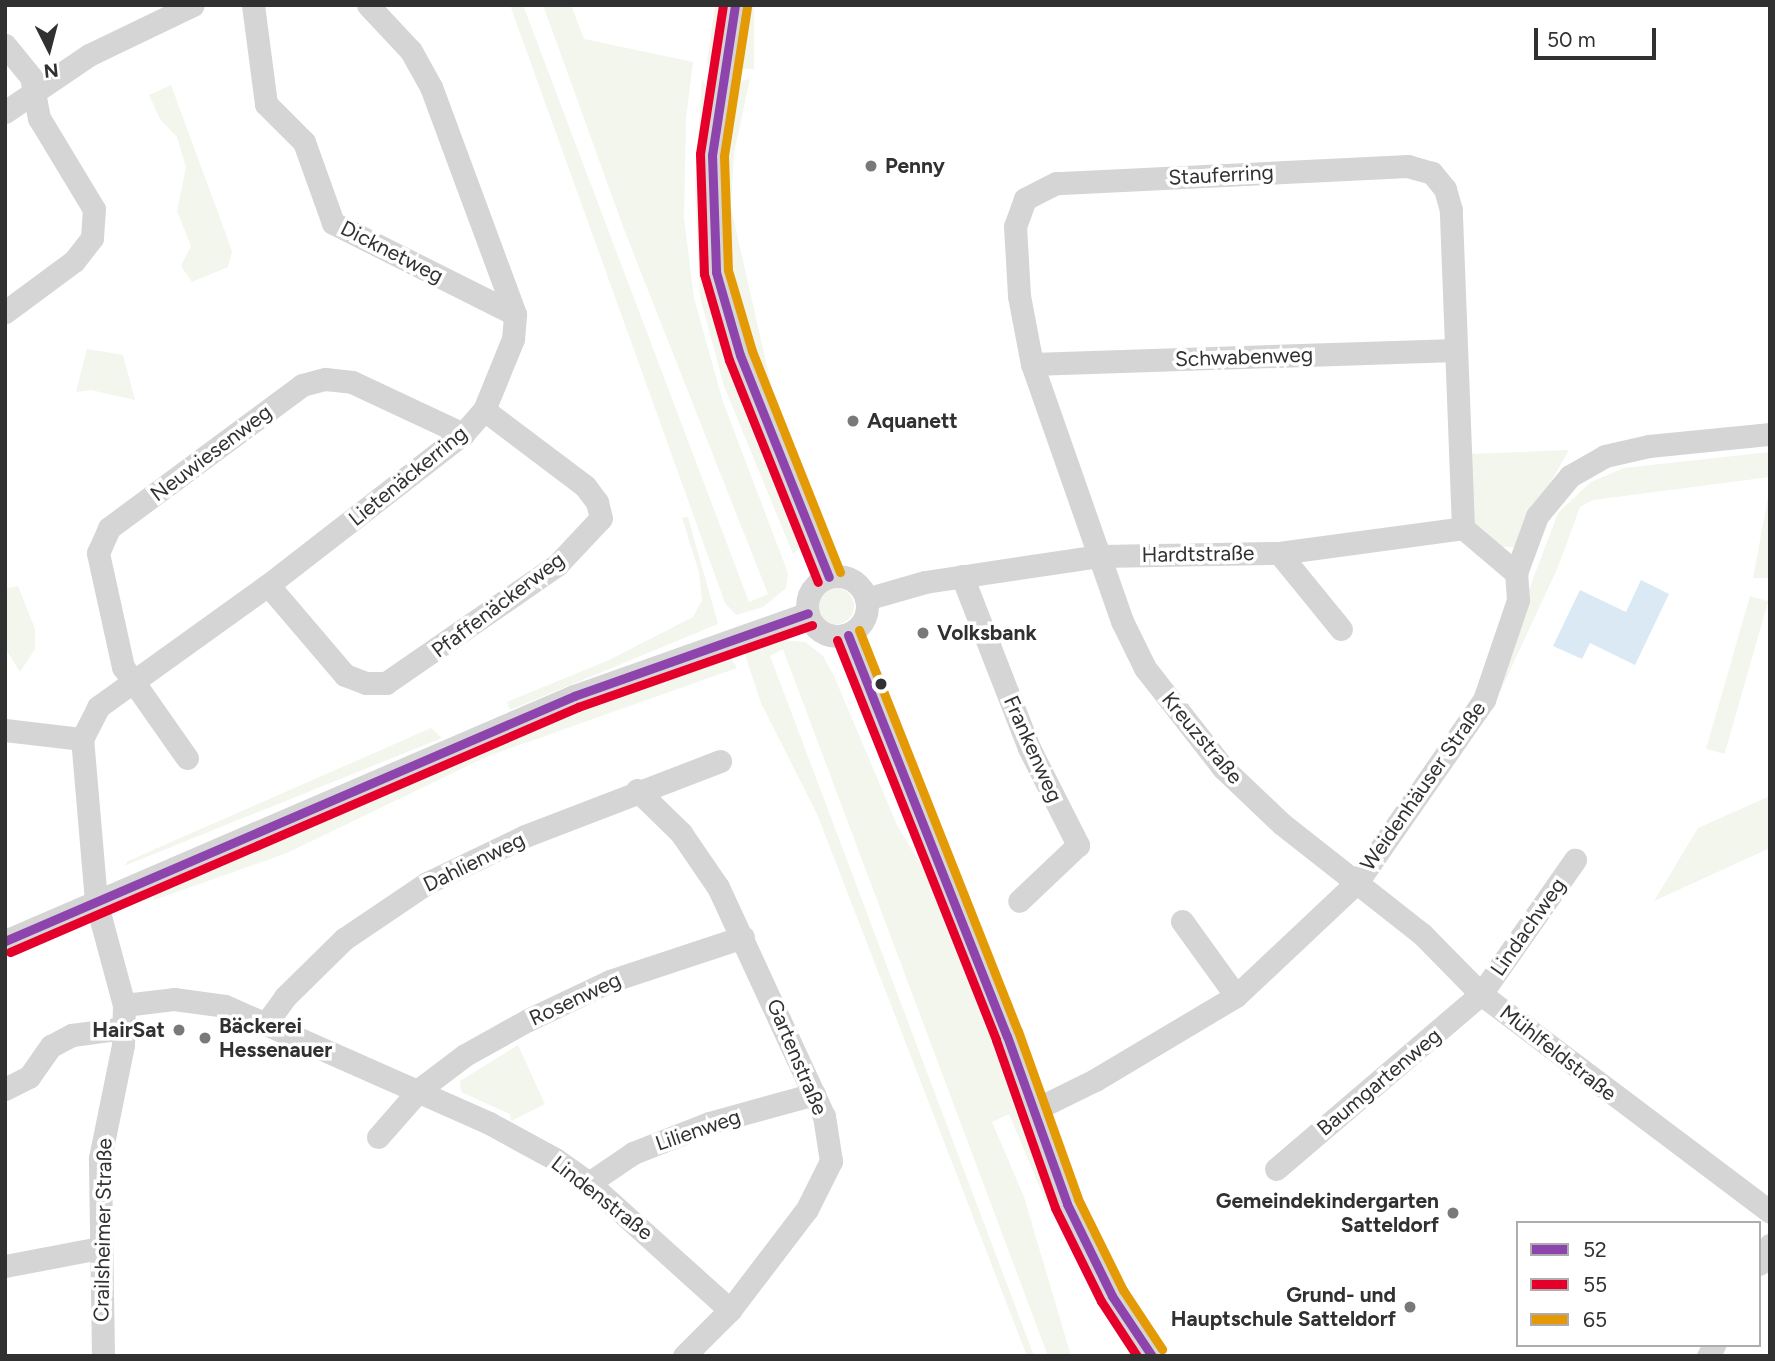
<!DOCTYPE html>
<html>
<head>
<meta charset="utf-8">
<style>
  body { margin:0 }
  #map { position:relative; width:1775px; height:1361px; overflow:hidden; background:#fff; font-family:Figtree,sans-serif }
  div>[style] { position:absolute }
  [style*='--x'] { left:calc(var(--x)*1px); top:calc(var(--y)*1px); width:calc(var(--w)*1px); rotate:calc(var(--a)*1deg) }
  .green>* { inset:0; background:#f2f6ed; transform-origin:0 0 }
  .round { border-radius:50% }
  .water>* { inset:0; background:#dae9f4 }
  .minor>* { height:23px; margin:-11.5px; padding:0 11.5px; transform-origin:11.5px; border-radius:11.5px; background:#d5d5d5 }
  .minor>.ring { margin:-11.5px; padding:0; box-sizing:content-box; background:none; border:23px solid #d5d5d5; border-radius:50% }
  .bus-1>* { height:9px; margin:-4.5px; padding:0 4.5px; transform-origin:4.5px; border-radius:4.5px; background:#8e44ad }
  .bus-2>* { height:9px; margin:-4.5px; padding:0 4.5px; transform-origin:4.5px; border-radius:4.5px; background:#e4002b }
  .bus-3>* { height:9px; margin:-4.5px; padding:0 4.5px; transform-origin:4.5px; border-radius:4.5px; background:#e39a05 }
  .dots>* { width:19px; height:19px; translate:-50% -50%; box-sizing:border-box; border:4px solid #fff; border-radius:50% }
  span { translate:-50% -50%; white-space:nowrap; text-align:center; line-height:1.15; -webkit-text-stroke:7px #fff; paint-order:stroke }
  .poi-label { font-size:21px; color:#313131; font-weight:700 }
  .left { translate:0 -50%; text-align:left }
  .right { translate:-100% -50%; text-align:right }
  .street-label { font-size:21px; color:#313131 }
  .frame { position:absolute; inset:0; border:7px solid #313131; pointer-events:none }
  .legend { position:absolute; left:1516px; top:1221px; width:245px; height:126px; box-sizing:border-box; background:#fff; border:2px solid #adadad; margin:0; padding:9px 12px; list-style:none; font-size:21px; color:#313131 }
  .legend li { display:flex; align-items:center; gap:14px; height:35px }
  .legend b { width:35px; border:2px solid #adadad }
  .north { position:absolute; left:14px; top:14px; width:70px; height:70px; -webkit-text-stroke:5px #fff; paint-order:stroke; rotate:174deg; font-size:19px; font-weight:700; line-height:28px; text-align:center; color:#313131 }
  .north::after { content:''; display:block; margin:auto; width:24px; height:32px; background:#313131; clip-path:polygon(50% 0,100% 100%,50% 72%,0 100%) }
  .scale { position:absolute; left:1534px; top:28px; width:122px; height:32px; box-sizing:border-box; border:4px solid #313131; border-top:0; padding-left:9px; font-size:21px; line-height:24px; white-space:nowrap; color:#313131; -webkit-text-stroke:5px #fff; paint-order:stroke }
</style>
</head>
<body>
<div id="map">
  <div class="green">
    <i style="clip-path:polygon(510px 5px,523px 5px,749px 602px,768px 594px,625px 232px,543px 5px,571px 5px,584px 39px,693px 62px,686px 119px,684px 218px,694px 298px,723px 402px,788px 573px,786px 588px,763px 607px,736px 615px,725px 603px)"></i>
    <i style="clip-path:polygon(715px 5px,726px 5px,717px 73px,707px 63px)"></i>
    <i style="left:742px;top:5px;width:12px;height:64px"></i>
    <i style="clip-path:polygon(702px 78px,710px 96px,715px 305px,736px 383px,800px 548px,793px 554px,724px 386px,700px 297px,695px 188px)"></i>
    <i style="clip-path:polygon(750px 79px,734px 153px,731px 208px,771px 384px,760px 370px,742px 320px,723px 204px,726px 137px,735px 82px)"></i>
    <i style="clip-path:polygon(171px 85px,232px 251px,228px 267px,192px 282px,181px 266px,191px 246px,177px 211px,186px 167px,177px 137px,160px 119px,149px 95px)"></i>
    <i style="clip-path:polygon(87px 349px,123px 355px,135px 400px,91px 390px,76px 392px)"></i>
    <i style="clip-path:polygon(1569px 450px,1514px 547px,1497px 547px,1475px 531px,1470px 454px)"></i>
    <i style="clip-path:polygon(1770px 452px,1770px 477px,1593px 500px,1580px 507px,1558px 567px,1500px 692px,1491px 690px,1558px 513px,1591px 482px,1624px 468px)"></i>
    <i style="clip-path:polygon(1770px 487px,1770px 578px,1753px 578px)"></i>
    <i style="clip-path:polygon(688px 517px,718px 624px,510px 710px,507px 702px,609px 660px,693px 617px,702px 600px,699px 572px,682px 518px)"></i>
    <i style="clip-path:polygon(18px 586px,35px 629px,35px 649px,20px 672px,5px 648px,5px 589px)"></i>
    <i class="round" style="left:818px;top:588px;width:36px;height:36px"></i>
    <i style="left:1750px;top:596px;width:19px;height:159px;rotate:16deg"></i>
    <i style="clip-path:polygon(782px 640px,805px 642px,823px 656px,834px 676px,897px 825px,929px 878px,998px 1047px,1053px 1198px,1046px 1202px,1009px 1114px,992px 1122px,1024px 1197px,1071px 1356px,1048px 1356px,783px 649px,770px 656px,1034px 1356px,1027px 1356px,817px 814px,761px 703px,745px 655px,747px 648px)"></i>
    <i style="clip-path:polygon(709px 655px,729px 655px,737px 668px,488px 756px,287px 853px,154px 900px,153px 893px)"></i>
    <i style="clip-path:polygon(431px 728px,442px 738px,124px 866px,128px 861px)"></i>
    <i style="clip-path:polygon(1770px 796px,1770px 848px,1654px 901px,1698px 828px)"></i>
    <i style="clip-path:polygon(518px 1045px,545px 1104px,511px 1121px,510px 1114px,461px 1092px,460px 1081px)"></i>
  </div>
  <div class="water">
    <i style="clip-path:polygon(1641px 580px,1669px 594px,1635px 665px,1590px 643px,1582px 659px,1553px 646px,1580px 590px,1626px 612px)"></i>
  </div>
  <div class="minor">
    <i style="--x:253;--y:5;--w:100;--a:82.5"></i>
    <i style="--x:266;--y:104;--w:54;--a:45"></i>
    <i style="--x:304;--y:142;--w:86;--a:70.3"></i>
    <i style="--x:333;--y:223;--w:203;--a:26.6"></i>
    <i style="--x:735;--y:5;--w:152;--a:98.7"></i>
    <i style="--x:712;--y:155;--w:117;--a:88"></i>
    <i style="--x:716;--y:272;--w:86;--a:73.9"></i>
    <i style="--x:740;--y:355;--w:239;--a:68.2"></i>
    <i style="--x:5;--y:45;--w:41;--a:50.9"></i>
    <i style="--x:31;--y:77;--w:42;--a:79"></i>
    <i style="--x:39;--y:118;--w:106;--a:58.9"></i>
    <i style="--x:94;--y:209;--w:29;--a:94"></i>
    <i style="--x:92;--y:238;--w:29;--a:128"></i>
    <i style="--x:74;--y:261;--w:86;--a:143.5"></i>
    <i style="--x:5;--y:112;--w:102;--a:-34.2"></i>
    <i style="--x:89;--y:55;--w:115;--a:-25.7"></i>
    <i style="--x:1032;--y:364;--w:424;--a:-1.9"></i>
    <i style="--x:1463;--y:528;--w:318;--a:-92.2"></i>
    <i style="--x:1451;--y:210;--w:22;--a:-106"></i>
    <i style="--x:1445;--y:189;--w:21;--a:-129"></i>
    <i style="--x:1432;--y:173;--w:25;--a:-164"></i>
    <i style="--x:1408;--y:166;--w:352;--a:177.2"></i>
    <i style="--x:1056;--y:183;--w:35;--a:153"></i>
    <i style="--x:1025;--y:199;--w:29;--a:110"></i>
    <i style="--x:1015;--y:226;--w:70;--a:86.7"></i>
    <i style="--x:1019;--y:296;--w:69;--a:79.2"></i>
    <i style="--x:1032;--y:364;--w:272;--a:70.7"></i>
    <i style="--x:1122;--y:621;--w:52;--a:63.9"></i>
    <i style="--x:1145;--y:668;--w:127;--a:52"></i>
    <i style="--x:1223;--y:768;--w:81;--a:43.5"></i>
    <i style="--x:1282;--y:824;--w:178;--a:38.2"></i>
    <i style="--x:1422;--y:934;--w:84;--a:45.5"></i>
    <i style="--x:1481;--y:994;--w:362;--a:37"></i>
    <i style="--x:1279;--y:553;--w:98;--a:50.8"></i>
    <i class="ring" style="left:807px;top:576px;width:37px;height:37px"></i>
    <i style="--x:962;--y:576;--w:185;--a:68.7"></i>
    <i style="--x:1029;--y:748;--w:109;--a:63.2"></i>
    <i style="--x:1078;--y:845;--w:81;--a:136.5"></i>
    <i style="--x:268;--y:585;--w:118;--a:49.5"></i>
    <i style="--x:345;--y:675;--w:22;--a:21"></i>
    <i style="--x:366;--y:683;--w:20;--a:0"></i>
    <i style="--x:386;--y:683;--w:208;--a:-34.6"></i>
    <i style="--x:557;--y:565;--w:64;--a:-46.9"></i>
    <i style="--x:601;--y:518;--w:16;--a:-104"></i>
    <i style="--x:597;--y:502;--w:20;--a:-127"></i>
    <i style="--x:585;--y:486;--w:126;--a:-143"></i>
    <i style="--x:866;--y:599;--w:61;--a:-16.1"></i>
    <i style="--x:925;--y:582;--w:177;--a:-8.5"></i>
    <i style="--x:1100;--y:556;--w:179;--a:-1"></i>
    <i style="--x:1279;--y:553;--w:186;--a:-7.7"></i>
    <i style="--x:1463;--y:528;--w:70;--a:40.3"></i>
    <i style="--x:848;--y:635;--w:431;--a:68.4"></i>
    <i style="--x:1007;--y:1036;--w:178;--a:70.3"></i>
    <i style="--x:1067;--y:1204;--w:102;--a:63.9"></i>
    <i style="--x:1112;--y:1296;--w:72;--a:56.3"></i>
    <i style="--x:5;--y:730;--w:78;--a:6.7"></i>
    <i style="--x:187;--y:758;--w:111;--a:-125.1"></i>
    <i style="--x:123;--y:667;--w:117;--a:-102.4"></i>
    <i style="--x:98;--y:553;--w:27;--a:-66"></i>
    <i style="--x:109;--y:528;--w:240;--a:-36.5"></i>
    <i style="--x:302;--y:385;--w:24;--a:-15"></i>
    <i style="--x:325;--y:379;--w:27;--a:6"></i>
    <i style="--x:352;--y:382;--w:123;--a:25.1"></i>
    <i style="--x:637;--y:790;--w:62;--a:44.3"></i>
    <i style="--x:681;--y:833;--w:65;--a:55.6"></i>
    <i style="--x:718;--y:887;--w:252;--a:65.2"></i>
    <i style="--x:824;--y:1116;--w:46;--a:81.2"></i>
    <i style="--x:831;--y:1161;--w:54;--a:116.6"></i>
    <i style="--x:807;--y:1209;--w:127;--a:127.3"></i>
    <i style="--x:730;--y:1310;--w:65;--a:135"></i>
    <i style="--x:1182;--y:921;--w:92;--a:54.2"></i>
    <i style="--x:5;--y:941;--w:620;--a:-23.3"></i>
    <i style="--x:574;--y:696;--w:248;--a:-19.5"></i>
    <i style="--x:124;--y:1005;--w:50;--a:-6.8"></i>
    <i style="--x:174;--y:999;--w:51;--a:7.8"></i>
    <i style="--x:225;--y:1006;--w:289;--a:23.9"></i>
    <i style="--x:489;--y:1123;--w:75;--a:28.6"></i>
    <i style="--x:555;--y:1159;--w:42;--a:35.2"></i>
    <i style="--x:589;--y:1183;--w:190;--a:42"></i>
    <i style="--x:267;--y:1022;--w:31;--a:-54"></i>
    <i style="--x:285;--y:997;--w:83;--a:-44.5"></i>
    <i style="--x:344;--y:939;--w:100;--a:-34"></i>
    <i style="--x:427;--y:883;--w:109;--a:-25.6"></i>
    <i style="--x:525;--y:836;--w:209;--a:-21"></i>
    <i style="--x:5;--y:1089;--w:27;--a:-27"></i>
    <i style="--x:29;--y:1077;--w:38;--a:-55"></i>
    <i style="--x:51;--y:1046;--w:24;--a:-28"></i>
    <i style="--x:72;--y:1035;--w:52;--a:-7.7"></i>
    <i style="--x:1034;--y:1110;--w:68;--a:-26.2"></i>
    <i style="--x:1095;--y:1080;--w:164;--a:-30.8"></i>
    <i style="--x:1236;--y:996;--w:168;--a:-43.3"></i>
    <i style="--x:1358;--y:881;--w:221;--a:-55.2"></i>
    <i style="--x:1484;--y:700;--w:106;--a:-71.2"></i>
    <i style="--x:1518;--y:600;--w:27;--a:-94"></i>
    <i style="--x:1516;--y:573;--w:61;--a:-69.8"></i>
    <i style="--x:1537;--y:516;--w:52;--a:-50.5"></i>
    <i style="--x:1570;--y:476;--w:40;--a:-29.7"></i>
    <i style="--x:1605;--y:456;--w:45;--a:-12.8"></i>
    <i style="--x:1649;--y:446;--w:122;--a:-5.7"></i>
    <i style="--x:378;--y:1137;--w:64;--a:-48.8"></i>
    <i style="--x:420;--y:1089;--w:56;--a:-37.1"></i>
    <i style="--x:465;--y:1055;--w:72;--a:-29.1"></i>
    <i style="--x:528;--y:1020;--w:91;--a:-25.4"></i>
    <i style="--x:610;--y:981;--w:140;--a:-18.3"></i>
    <i style="--x:1276;--y:1169;--w:270;--a:-40.5"></i>
    <i style="--x:1481;--y:994;--w:164;--a:-55"></i>
    <i style="--x:589;--y:1183;--w:53;--a:-34.3"></i>
    <i style="--x:633;--y:1153;--w:82;--a:-21.5"></i>
    <i style="--x:709;--y:1123;--w:109;--a:-15.4"></i>
    <i style="--x:1759;--y:1264;--w:22;--a:-60"></i>
    <i style="--x:5;--y:1266;--w:96;--a:-10.8"></i>
    <i style="--x:103;--y:1356;--w:198;--a:-90.9"></i>
    <i style="--x:100;--y:1158;--w:115;--a:-78.5"></i>
    <i style="--x:123;--y:1045;--w:40;--a:-88.6"></i>
    <i style="--x:124;--y:1005;--w:108;--a:-105.1"></i>
    <i style="--x:96;--y:901;--w:163;--a:-94.9"></i>
    <i style="--x:82;--y:739;--w:36;--a:-63"></i>
    <i style="--x:98;--y:707;--w:209;--a:-35.7"></i>
    <i style="--x:268;--y:585;--w:247;--a:-37.8"></i>
    <i style="--x:463;--y:434;--w:32;--a:-49"></i>
    <i style="--x:484;--y:410;--w:77;--a:-67.8"></i>
    <i style="--x:513;--y:339;--w:25;--a:-85"></i>
    <i style="--x:515;--y:314;--w:242;--a:-110.3"></i>
    <i style="--x:431;--y:87;--w:41;--a:-119.1"></i>
    <i style="--x:411;--y:51;--w:63;--a:-133.1"></i>
    <i style="--x:1708;--y:1356;--w:13;--a:-61"></i>
  </div>
  <div class="bus-1">
    <i style="--x:735;--y:5;--w:152;--a:98.7"></i>
    <i style="--x:712;--y:155;--w:117;--a:88"></i>
    <i style="--x:716;--y:272;--w:86;--a:73.9"></i>
    <i style="--x:740;--y:355;--w:239;--a:68.2"></i>
    <i style="--x:848;--y:635;--w:431;--a:68.4"></i>
    <i style="--x:1007;--y:1036;--w:178;--a:70.3"></i>
    <i style="--x:1067;--y:1204;--w:102;--a:63.9"></i>
    <i style="--x:1112;--y:1296;--w:72;--a:56.3"></i>
    <i style="--x:5;--y:941;--w:620;--a:-23.3"></i>
    <i style="--x:574;--y:696;--w:248;--a:-19.5"></i>
  </div>
  <div class="bus-2">
    <i style="--x:723;--y:5;--w:151;--a:98.8"></i>
    <i style="--x:700;--y:154;--w:120;--a:88.1"></i>
    <i style="--x:704;--y:274;--w:90;--a:73.8"></i>
    <i style="--x:729;--y:360;--w:239;--a:68.2"></i>
    <i style="--x:837;--y:640;--w:430;--a:68.3"></i>
    <i style="--x:996;--y:1040;--w:178;--a:70.6"></i>
    <i style="--x:1055;--y:1208;--w:104;--a:63.7"></i>
    <i style="--x:1101;--y:1301;--w:66;--a:56.8"></i>
    <i style="--x:10;--y:952;--w:619;--a:-23.33"></i>
    <i style="--x:578;--y:707;--w:248;--a:-19.3"></i>
  </div>
  <div class="bus-3">
    <i style="--x:747;--y:7;--w:151;--a:98.8"></i>
    <i style="--x:724;--y:156;--w:114;--a:88"></i>
    <i style="--x:728;--y:270;--w:84;--a:73.5"></i>
    <i style="--x:752;--y:351;--w:238;--a:68.3"></i>
    <i style="--x:859;--y:630;--w:431;--a:68.4"></i>
    <i style="--x:1018;--y:1031;--w:178;--a:70.3"></i>
    <i style="--x:1078;--y:1199;--w:102;--a:63.7"></i>
    <i style="--x:1123;--y:1290;--w:71;--a:56.5"></i>
  </div>
  <div class="dots">
    <i style="left:871px;top:166px;background:#797979"></i>
    <i style="left:853px;top:421px;background:#797979"></i>
    <i style="left:923px;top:633px;background:#797979"></i>
    <i style="left:881px;top:684px;background:#313131"></i>
    <i style="left:179px;top:1030px;background:#797979"></i>
    <i style="left:205px;top:1038px;background:#797979"></i>
    <i style="left:1453px;top:1213px;background:#797979"></i>
    <i style="left:1410px;top:1307px;background:#797979"></i>
  </div>
  <div class="poi-label">
    <span class="left" style="left:885px;top:166px">Penny</span>
    <span class="left" style="left:867px;top:421px">Aquanett</span>
    <span class="left" style="left:937px;top:633px">Volksbank</span>
    <span class="left" style="left:219px;top:1038px">Bäckerei<br>Hessenauer</span>
    <span class="right" style="left:165px;top:1030px">HairSat</span>
    <span class="right" style="left:1439px;top:1213px">Gemeindekindergarten<br>Satteldorf</span>
    <span class="right" style="left:1396px;top:1307px">Grund- und<br>Hauptschule Satteldorf</span>
  </div>
  <div class="street-label">
    <span style="left:1221px;top:175px;rotate:-3deg">Stauferring</span>
    <span style="left:392px;top:252px;rotate:27deg">Dicknetweg</span>
    <span style="left:1244px;top:357px;rotate:-2deg">Schwabenweg</span>
    <span style="left:211px;top:453px;rotate:-37deg">Neuwiesenweg</span>
    <span style="left:408px;top:476px;rotate:-39deg">Lietenäckerring</span>
    <span style="left:1198px;top:554px;rotate:-1deg">Hardtstraße</span>
    <span style="left:498px;top:605px;rotate:-37deg">Pfaffenäckerweg</span>
    <span style="left:1202px;top:738px;rotate:50deg">Kreuzstraße</span>
    <span style="left:1033px;top:749px;rotate:66deg">Frankenweg</span>
    <span style="left:1423px;top:786px;rotate:-55deg">Weidenhäuser Straße</span>
    <span style="left:474px;top:862px;rotate:-26deg">Dahlienweg</span>
    <span style="left:1528px;top:927px;rotate:-55deg">Lindachweg</span>
    <span style="left:575px;top:999px;rotate:-25deg">Rosenweg</span>
    <span style="left:1558px;top:1053px;rotate:38deg">Mühlfeldstraße</span>
    <span style="left:797px;top:1057px;rotate:67deg">Gartenstraße</span>
    <span style="left:1379px;top:1082px;rotate:-40deg">Baumgartenweg</span>
    <span style="left:698px;top:1130px;rotate:-19deg">Lilienweg</span>
    <span style="left:602px;top:1198px;rotate:38deg">Lindenstraße</span>
    <span style="left:103px;top:1230px;rotate:-89deg">Crailsheimer Straße</span>
  </div>
  <div class="frame"></div>
  <ul class="legend">
  <li><b style="height:9px;background:#8e44ad"></b>52</li>
  <li><b style="height:9px;background:#e4002b"></b>55</li>
  <li><b style="height:9px;background:#e39a05"></b>65</li>
  </ul>
  <div class="north">N</div>
  <div class="scale">50 m</div>
</div>
</body>
</html>
